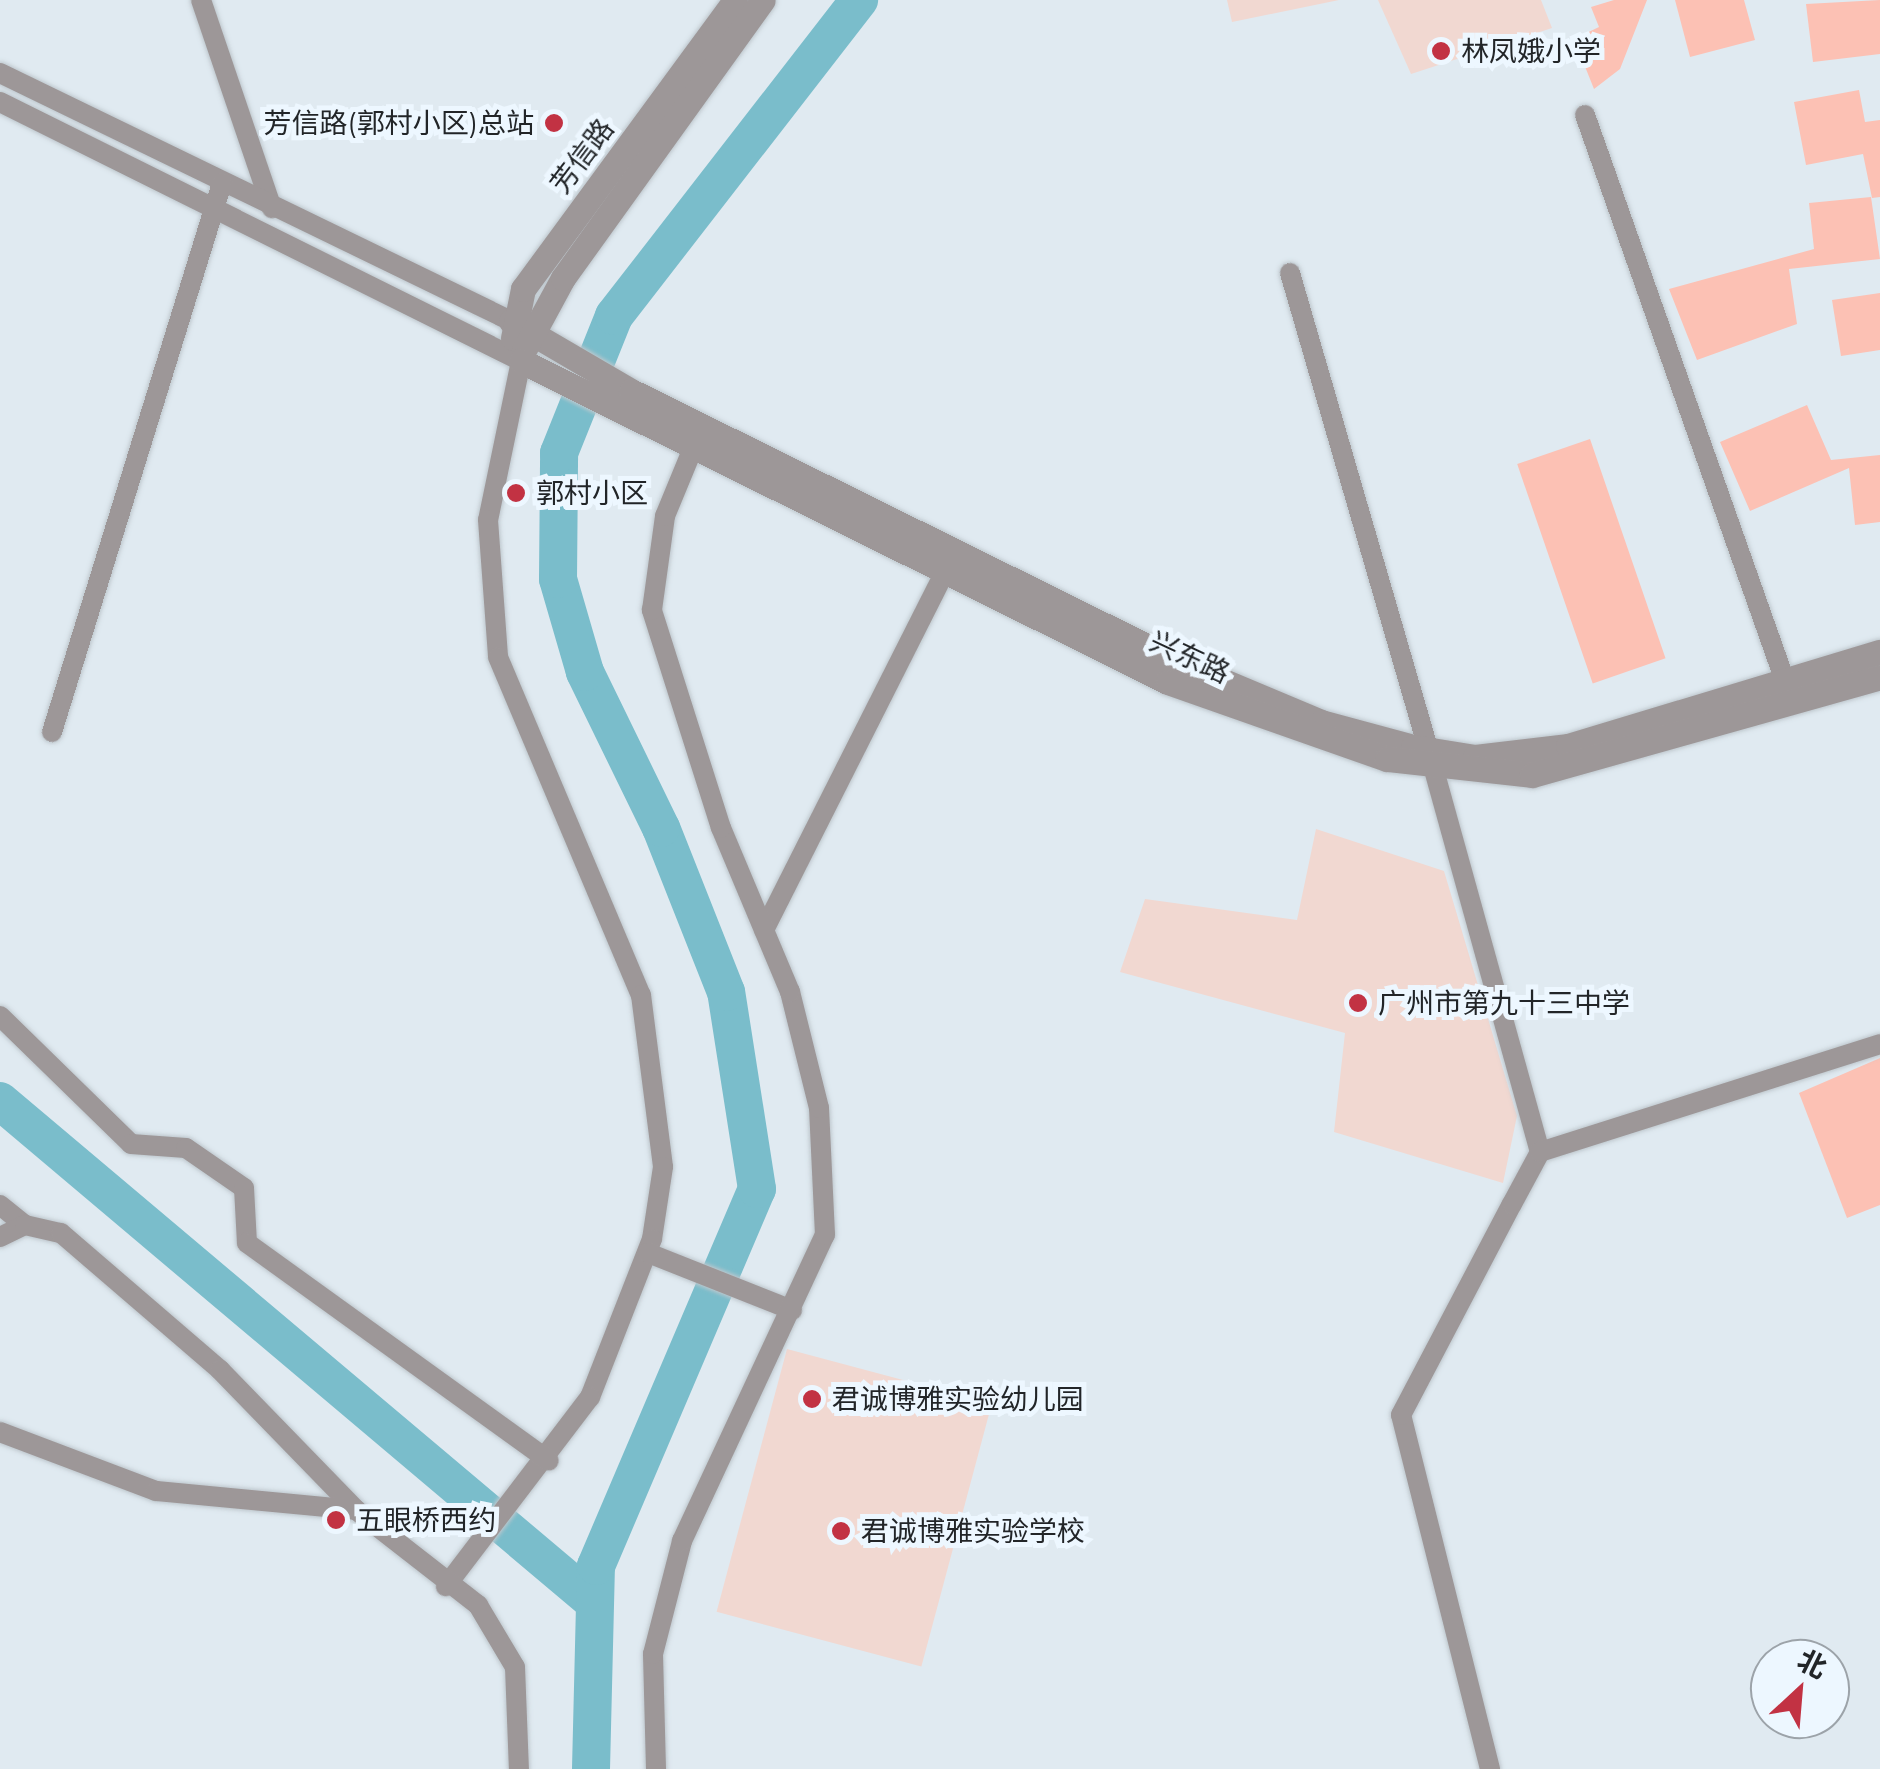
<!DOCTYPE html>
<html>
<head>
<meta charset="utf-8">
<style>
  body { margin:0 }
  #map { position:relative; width:1880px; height:1769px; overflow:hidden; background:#e0eaf1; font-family:Montserrat,"Noto Sans SC",sans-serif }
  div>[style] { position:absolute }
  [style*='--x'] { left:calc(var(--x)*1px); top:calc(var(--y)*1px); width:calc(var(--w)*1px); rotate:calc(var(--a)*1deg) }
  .education>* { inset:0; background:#f1d8d1; transform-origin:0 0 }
  .river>* { height:38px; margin:-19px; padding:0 19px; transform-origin:19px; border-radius:19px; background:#7abdcb }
  .building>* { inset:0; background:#fcc1b4; transform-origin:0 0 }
  .roads { filter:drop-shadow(0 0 2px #bec7cd) drop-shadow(0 0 2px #bec7cd) }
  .minor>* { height:20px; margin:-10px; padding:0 10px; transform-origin:10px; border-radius:10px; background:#9d9798 }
  .tertiary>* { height:25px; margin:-12.5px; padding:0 12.5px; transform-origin:12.5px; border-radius:12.5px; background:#9d9798 }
  .dots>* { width:28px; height:28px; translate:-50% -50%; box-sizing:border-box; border:5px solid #edf7ff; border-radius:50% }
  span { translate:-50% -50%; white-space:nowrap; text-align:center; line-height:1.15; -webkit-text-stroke:10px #edf7ff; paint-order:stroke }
  .poi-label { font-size:28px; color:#222528 }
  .left { translate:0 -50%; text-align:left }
  .right { translate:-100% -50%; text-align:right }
  .street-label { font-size:28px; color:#222528 }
  .north { position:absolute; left:1750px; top:1639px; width:100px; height:100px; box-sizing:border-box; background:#edf7ff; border:2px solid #9ca3a9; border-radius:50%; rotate:26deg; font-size:28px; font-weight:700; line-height:40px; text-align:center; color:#222528 }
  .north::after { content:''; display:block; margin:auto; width:35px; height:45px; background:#c23243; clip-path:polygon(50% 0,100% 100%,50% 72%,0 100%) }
</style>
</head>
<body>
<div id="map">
  <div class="education">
    <i style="clip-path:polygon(1227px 0,1339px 0,1232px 22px)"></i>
    <i style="clip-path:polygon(1378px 0,1541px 0,1552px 28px,1411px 74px)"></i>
    <i style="clip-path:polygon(1316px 829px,1444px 871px,1517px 1116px,1503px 1183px,1334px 1132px,1345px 1033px,1120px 972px,1145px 899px,1297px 920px)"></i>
    <i style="left:787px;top:1349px;width:212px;height:272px;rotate:15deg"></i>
  </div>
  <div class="river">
    <i style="--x:0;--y:1101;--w:777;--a:40.15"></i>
    <i style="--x:591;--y:1769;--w:203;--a:-88.6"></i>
    <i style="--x:596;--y:1566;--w:410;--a:-66.9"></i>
    <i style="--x:757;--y:1189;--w:199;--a:-98.9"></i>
    <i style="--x:726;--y:992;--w:176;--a:-111.6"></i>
    <i style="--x:661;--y:828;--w:174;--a:-116"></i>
    <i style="--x:585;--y:672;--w:97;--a:-106.2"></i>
    <i style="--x:558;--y:579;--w:126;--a:-89.5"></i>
    <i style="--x:559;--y:453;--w:148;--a:-68.1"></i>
    <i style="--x:614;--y:316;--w:400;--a:-52.2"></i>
  </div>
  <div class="building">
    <i style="clip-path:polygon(1614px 0,1647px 0,1620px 69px,1594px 89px,1574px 39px,1599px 27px,1591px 7px)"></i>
    <i style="clip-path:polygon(1675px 0,1744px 0,1755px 40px,1690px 57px)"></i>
    <i style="clip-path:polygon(1880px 0,1880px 54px,1813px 62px,1806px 4px)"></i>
    <i style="clip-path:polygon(1859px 90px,1865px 122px,1880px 120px,1880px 197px,1872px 198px,1863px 154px,1806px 165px,1794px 102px)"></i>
    <i style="clip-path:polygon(1871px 197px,1880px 259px,1789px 269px,1797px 324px,1697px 360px,1669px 289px,1814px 249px,1809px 203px)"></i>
    <i style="clip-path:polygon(1880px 293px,1880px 350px,1841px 356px,1832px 300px)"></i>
    <i style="clip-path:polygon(1807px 405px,1831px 460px,1880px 455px,1880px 522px,1855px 525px,1849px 468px,1750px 511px,1720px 442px)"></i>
    <i style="left:1590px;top:439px;width:232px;height:77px;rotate:71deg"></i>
    <i style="clip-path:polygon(1880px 1058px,1880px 1205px,1847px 1218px,1799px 1093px)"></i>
  </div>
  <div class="roads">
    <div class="minor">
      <i style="--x:201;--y:0;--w:220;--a:71.2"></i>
      <i style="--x:0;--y:73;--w:568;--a:25.89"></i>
      <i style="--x:0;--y:102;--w:582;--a:26.43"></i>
      <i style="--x:521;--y:361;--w:162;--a:101.7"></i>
      <i style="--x:488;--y:520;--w:137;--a:85.8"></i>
      <i style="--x:498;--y:657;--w:367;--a:67.1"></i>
      <i style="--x:641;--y:995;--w:173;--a:82.7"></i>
      <i style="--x:663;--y:1167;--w:73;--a:98.7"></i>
      <i style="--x:652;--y:1239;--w:170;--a:111.4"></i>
      <i style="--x:590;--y:1397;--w:238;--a:127.3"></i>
      <i style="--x:1585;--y:115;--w:600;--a:70.54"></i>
      <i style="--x:1290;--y:273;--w:498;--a:73.8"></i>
      <i style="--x:52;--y:732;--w:575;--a:-72.79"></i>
      <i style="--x:1434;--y:770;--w:396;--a:74.5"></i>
      <i style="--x:764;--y:930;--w:417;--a:-63.2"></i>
      <i style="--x:0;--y:1016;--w:183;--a:44.3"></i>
      <i style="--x:131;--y:1144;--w:55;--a:4.2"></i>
      <i style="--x:186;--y:1148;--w:70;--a:34.6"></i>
      <i style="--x:244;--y:1188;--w:55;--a:86.9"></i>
      <i style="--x:247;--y:1243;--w:372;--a:35.8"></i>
      <i style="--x:0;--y:1205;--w:32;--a:39"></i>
      <i style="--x:0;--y:1237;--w:28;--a:-26"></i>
      <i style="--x:25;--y:1225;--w:37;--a:13"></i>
      <i style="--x:61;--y:1233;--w:210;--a:40.7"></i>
      <i style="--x:220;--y:1370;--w:195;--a:45.8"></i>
      <i style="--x:356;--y:1510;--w:155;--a:37.9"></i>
      <i style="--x:478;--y:1605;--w:72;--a:59.2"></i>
      <i style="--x:515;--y:1667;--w:102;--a:87.8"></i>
      <i style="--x:648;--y:1253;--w:155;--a:21.6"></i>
      <i style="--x:0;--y:1432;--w:167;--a:20.7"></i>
      <i style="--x:156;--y:1491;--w:201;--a:5.4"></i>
      <i style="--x:656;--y:1769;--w:115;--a:-91.5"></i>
      <i style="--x:653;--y:1654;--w:117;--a:-75.6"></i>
      <i style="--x:682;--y:1541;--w:338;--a:-65"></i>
      <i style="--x:825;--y:1235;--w:127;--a:-92.7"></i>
      <i style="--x:819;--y:1108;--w:120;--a:-104"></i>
      <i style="--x:790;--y:992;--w:178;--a:-112.8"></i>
      <i style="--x:721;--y:828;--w:229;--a:-107.6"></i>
      <i style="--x:652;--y:610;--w:95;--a:-82.1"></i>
      <i style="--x:665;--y:516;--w:74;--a:-67.6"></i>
      <i style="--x:1490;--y:1769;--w:365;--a:-104.1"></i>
      <i style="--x:1401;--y:1415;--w:238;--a:-62.3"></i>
      <i style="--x:1512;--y:1204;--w:59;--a:-61.7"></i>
      <i style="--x:1540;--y:1152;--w:357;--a:-17.6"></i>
    </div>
    <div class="tertiary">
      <i style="--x:511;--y:321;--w:139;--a:30.3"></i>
      <i style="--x:631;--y:391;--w:616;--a:26.32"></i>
      <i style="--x:1183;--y:664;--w:150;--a:22.8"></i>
      <i style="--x:1321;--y:722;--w:95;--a:15.2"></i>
      <i style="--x:1413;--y:747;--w:63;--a:9.2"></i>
      <i style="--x:1475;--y:757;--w:94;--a:-6.7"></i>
      <i style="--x:1568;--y:746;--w:326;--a:-16.8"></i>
      <i style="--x:513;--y:338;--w:50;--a:-78.5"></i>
      <i style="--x:523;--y:289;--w:358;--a:-53.7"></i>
      <i style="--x:524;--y:350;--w:82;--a:-61.6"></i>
      <i style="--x:563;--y:278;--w:342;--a:-54.3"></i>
      <i style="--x:521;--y:361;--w:722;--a:26.39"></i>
      <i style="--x:1168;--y:682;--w:232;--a:19.4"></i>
      <i style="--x:1387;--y:759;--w:146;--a:6.3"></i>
      <i style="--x:1532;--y:775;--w:362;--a:-15.7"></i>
    </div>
  </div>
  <div class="dots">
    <i style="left:1441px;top:51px;background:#c23243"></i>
    <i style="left:554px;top:123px;background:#c23243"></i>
    <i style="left:516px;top:493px;background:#c23243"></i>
    <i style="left:1358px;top:1003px;background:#c23243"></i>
    <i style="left:812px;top:1399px;background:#c23243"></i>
    <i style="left:336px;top:1520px;background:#c23243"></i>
    <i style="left:841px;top:1531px;background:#c23243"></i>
  </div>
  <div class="poi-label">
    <span class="left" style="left:1461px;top:51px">林凤娥小学</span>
    <span class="right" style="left:534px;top:123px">芳信路(郭村小区)总站</span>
    <span class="left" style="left:536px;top:493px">郭村小区</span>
    <span class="left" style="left:1378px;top:1003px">广州市第九十三中学</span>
    <span class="left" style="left:832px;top:1399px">君诚博雅实验幼儿园</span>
    <span class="left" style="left:356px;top:1520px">五眼桥西约</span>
    <span class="left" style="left:861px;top:1531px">君诚博雅实验学校</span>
  </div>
  <div class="street-label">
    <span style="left:582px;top:156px;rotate:-53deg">芳信路</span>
    <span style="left:1190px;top:657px;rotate:25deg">兴东路</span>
  </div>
  <div class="north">北</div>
</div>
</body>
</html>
